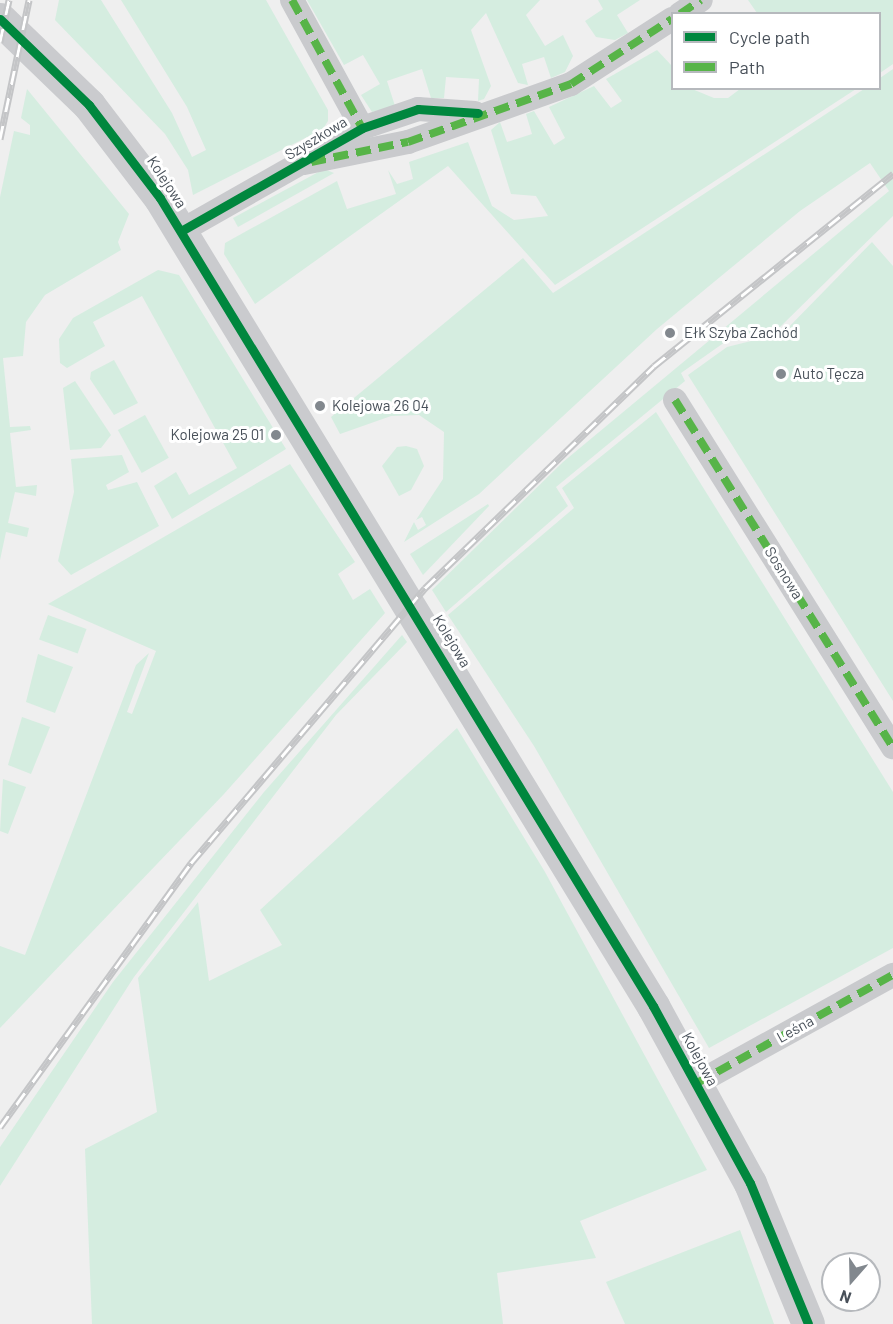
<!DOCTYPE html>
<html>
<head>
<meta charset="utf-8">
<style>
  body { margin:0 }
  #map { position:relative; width:893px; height:1324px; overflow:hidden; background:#efefef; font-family:Barlow,sans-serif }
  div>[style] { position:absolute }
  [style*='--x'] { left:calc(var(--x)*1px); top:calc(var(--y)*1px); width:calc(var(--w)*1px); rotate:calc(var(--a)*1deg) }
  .green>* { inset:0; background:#d5ede0; transform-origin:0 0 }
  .street>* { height:24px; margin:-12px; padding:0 12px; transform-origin:12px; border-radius:12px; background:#c9cacd }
  .secondary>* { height:33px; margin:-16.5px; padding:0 16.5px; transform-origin:16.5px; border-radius:16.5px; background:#cacbce }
  .rail>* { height:7px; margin-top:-3.5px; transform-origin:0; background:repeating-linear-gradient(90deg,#fff 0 14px,#c4c5c7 0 28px); box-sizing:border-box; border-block:2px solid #c4c5c7 }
  .quiet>* { height:8px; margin-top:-4px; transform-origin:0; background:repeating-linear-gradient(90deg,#57b448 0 15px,transparent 0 23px) }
  .cycleway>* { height:9px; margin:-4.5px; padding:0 4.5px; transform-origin:4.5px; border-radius:4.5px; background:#00873e }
  .dots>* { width:16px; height:16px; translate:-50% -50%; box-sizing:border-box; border:3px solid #fff; border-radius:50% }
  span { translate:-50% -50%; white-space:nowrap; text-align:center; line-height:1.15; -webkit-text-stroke:6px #fff; paint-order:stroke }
  .street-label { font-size:15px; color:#485059 }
  .poi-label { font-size:15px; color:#485059 }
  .left { translate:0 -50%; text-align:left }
  .right { translate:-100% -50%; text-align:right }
  .legend { position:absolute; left:671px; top:12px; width:210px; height:78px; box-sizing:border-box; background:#fff; border:2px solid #b6b9bd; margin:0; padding:8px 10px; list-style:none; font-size:18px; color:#485059 }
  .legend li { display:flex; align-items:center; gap:12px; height:30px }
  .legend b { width:30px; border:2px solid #b6b9bd }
  .north { position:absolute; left:821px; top:1252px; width:60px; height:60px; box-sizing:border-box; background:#fff; border:2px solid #b6b9bd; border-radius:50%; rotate:200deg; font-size:16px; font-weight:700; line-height:24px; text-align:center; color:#485059 }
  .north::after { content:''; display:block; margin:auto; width:21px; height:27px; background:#82888e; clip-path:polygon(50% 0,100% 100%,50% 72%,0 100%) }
</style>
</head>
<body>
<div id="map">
  <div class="green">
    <i style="clip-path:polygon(59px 0,101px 0,172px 113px,192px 157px,206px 150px,187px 107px,121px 0,266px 0,328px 110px,328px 121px,323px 129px,193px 195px,188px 170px,165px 134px,55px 20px)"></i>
    <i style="clip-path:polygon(307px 0,540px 0,526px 15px,545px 46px,563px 35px,573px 56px,565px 72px,551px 78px,544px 57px,522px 64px,528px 85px,518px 83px,486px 13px,471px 30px,491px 86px,484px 99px,478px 101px,479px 79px,446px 77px,444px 98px,431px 98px,422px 69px,387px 81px,395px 106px,372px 112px,361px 95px,380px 84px,363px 55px,344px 65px)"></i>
    <i style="clip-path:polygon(598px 0,640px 0,617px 15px,628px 33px,615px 40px,596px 37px,585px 21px,603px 9px)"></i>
    <i style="clip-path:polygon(748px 0,893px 0,893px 64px,880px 73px,880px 14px,757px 13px)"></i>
    <i style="clip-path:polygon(657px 50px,672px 66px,672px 88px,692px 89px,714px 98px,728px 98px,740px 89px,856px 89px,555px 285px,448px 166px,255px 304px,224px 254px,225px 243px,337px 181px,347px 209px,396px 194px,388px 170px,397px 184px,413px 179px,409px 162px,468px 142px,492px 206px,514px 220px,548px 216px,536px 196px,511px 194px,491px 130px,500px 122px,507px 142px,532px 134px,526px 114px,534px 111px,554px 145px,565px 138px,549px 107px,594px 86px,611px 108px,622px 101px,606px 79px)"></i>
    <i style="clip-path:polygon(893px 69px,893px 216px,780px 327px,725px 342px,681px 373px,685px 381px,556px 487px,568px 506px,446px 612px,432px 590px,563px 462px,889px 191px,870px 163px,800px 211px,657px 329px,479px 494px,404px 542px,414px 522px,418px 530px,426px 525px,422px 517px,416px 520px,443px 479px,444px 432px,419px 415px,391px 416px,340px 434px,331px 417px,523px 258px,553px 293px,864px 89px,880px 88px,880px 78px)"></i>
    <i style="clip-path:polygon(27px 89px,129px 214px,118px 242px,121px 250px,45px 295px,26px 322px,23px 356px,3px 358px,10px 427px,30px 426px,31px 430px,10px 433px,16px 487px,37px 485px,36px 496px,15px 492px,8px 523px,29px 528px,27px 537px,6px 532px,0 560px,0 197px,14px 131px,30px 135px,30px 125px,21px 118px)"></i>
    <i style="clip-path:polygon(324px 169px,334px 173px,238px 227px,233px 218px)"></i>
    <i style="clip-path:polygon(872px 242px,893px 266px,893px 701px,688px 375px,727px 347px,783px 333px)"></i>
    <i style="clip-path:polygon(158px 270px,179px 275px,286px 449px,172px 519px,154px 486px,176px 472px,189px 495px,237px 468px,142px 296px,93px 322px,105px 346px,67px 368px,60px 363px,59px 339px,73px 318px)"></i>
    <i style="clip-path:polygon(114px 360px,138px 403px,114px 415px,90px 379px,91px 372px)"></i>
    <i style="clip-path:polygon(75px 381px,111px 435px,101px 448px,70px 450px,63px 388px)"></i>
    <i style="clip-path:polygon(656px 412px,893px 792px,893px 948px,709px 1048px,534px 746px,448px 615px,574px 508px,562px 488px)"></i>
    <i style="left:145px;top:415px;width:49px;height:31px;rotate:61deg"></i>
    <i style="clip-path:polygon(406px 446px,417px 449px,424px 466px,411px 490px,399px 496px,382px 466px,397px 447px)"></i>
    <i style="clip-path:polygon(122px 455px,129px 472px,106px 485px,108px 490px,137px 482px,159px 526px,71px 575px,58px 561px,74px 492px,71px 459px)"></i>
    <i style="clip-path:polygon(290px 464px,355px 562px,338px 574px,353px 600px,370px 589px,385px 613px,224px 794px,0 1028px,0 946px,25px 955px,136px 665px,149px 653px,127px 712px,132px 714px,156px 651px,48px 604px)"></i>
    <i style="clip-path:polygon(488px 504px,489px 506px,423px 575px,410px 554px)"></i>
    <i style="left:48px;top:615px;width:41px;height:26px;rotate:20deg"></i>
    <i style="clip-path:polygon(402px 635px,407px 642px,336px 715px,134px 977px,0 1186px,0 1147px,113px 982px,264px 792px)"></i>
    <i style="clip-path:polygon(38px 654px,73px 667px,55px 713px,26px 702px)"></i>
    <i style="clip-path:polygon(22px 717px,50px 727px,31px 774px,8px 765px)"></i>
    <i style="clip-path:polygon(457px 728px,545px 872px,707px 1170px,580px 1221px,596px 1258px,497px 1273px,503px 1324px,92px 1324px,85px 1149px,157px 1112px,138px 978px,198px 902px,209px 981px,282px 945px,260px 910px)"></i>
    <i style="clip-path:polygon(3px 779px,26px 787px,8px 834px,0 831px)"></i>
    <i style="clip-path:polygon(740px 1230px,774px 1324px,625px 1324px,606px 1282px)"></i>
  </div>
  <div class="street">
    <i style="--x:292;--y:0;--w:146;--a:61.3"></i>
    <i style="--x:680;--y:14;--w:25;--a:-34"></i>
    <i style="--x:304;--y:163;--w:106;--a:-11.4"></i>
    <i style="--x:408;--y:142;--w:173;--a:-19.6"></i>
    <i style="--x:571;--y:84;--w:120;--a:-32.8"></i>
    <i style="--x:181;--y:231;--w:208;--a:-29.6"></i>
    <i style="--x:362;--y:128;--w:59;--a:-18.7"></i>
    <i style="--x:418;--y:109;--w:57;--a:4"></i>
    <i style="--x:675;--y:400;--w:410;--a:57.9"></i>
    <i style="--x:697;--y:1083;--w:224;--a:-28.9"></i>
  </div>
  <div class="secondary">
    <i style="--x:0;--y:19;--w:124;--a:44"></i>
    <i style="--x:89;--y:105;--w:117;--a:52.6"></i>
    <i style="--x:160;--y:198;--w:947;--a:58.61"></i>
    <i style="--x:653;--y:1006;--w:202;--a:61.3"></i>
    <i style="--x:750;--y:1183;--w:152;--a:67.6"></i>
  </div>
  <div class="rail">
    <i style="--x:0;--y:42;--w:43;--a:-77.9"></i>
    <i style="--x:0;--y:139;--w:142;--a:-78.2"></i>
    <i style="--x:0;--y:1127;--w:326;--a:-54.1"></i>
    <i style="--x:191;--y:863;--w:361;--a:-49.6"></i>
    <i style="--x:425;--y:588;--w:319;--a:-44.1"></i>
    <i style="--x:654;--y:366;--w:307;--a:-38.8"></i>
  </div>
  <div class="quiet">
    <i style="--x:292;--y:0;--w:146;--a:61.3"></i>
    <i style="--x:680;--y:14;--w:25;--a:-34"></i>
    <i style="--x:311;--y:162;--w:99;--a:-11.7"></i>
    <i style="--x:408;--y:142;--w:173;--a:-19.6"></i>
    <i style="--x:571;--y:84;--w:120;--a:-32.8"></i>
    <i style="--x:675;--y:400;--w:410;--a:57.9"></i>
    <i style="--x:697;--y:1083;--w:224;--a:-28.9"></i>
  </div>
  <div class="cycleway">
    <i style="--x:0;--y:19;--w:124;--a:44"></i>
    <i style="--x:89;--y:105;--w:117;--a:52.6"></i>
    <i style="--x:160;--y:198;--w:947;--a:58.61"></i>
    <i style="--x:653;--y:1006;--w:202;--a:61.3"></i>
    <i style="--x:750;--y:1183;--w:152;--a:67.6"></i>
    <i style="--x:181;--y:231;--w:208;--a:-29.6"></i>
    <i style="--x:362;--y:128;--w:59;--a:-18.7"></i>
    <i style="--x:418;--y:109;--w:60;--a:3.8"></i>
  </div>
  <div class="dots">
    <i style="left:670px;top:333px;background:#82888e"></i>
    <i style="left:781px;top:374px;background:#82888e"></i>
    <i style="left:320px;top:406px;background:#82888e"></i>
    <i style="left:276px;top:435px;background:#82888e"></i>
  </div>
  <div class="street-label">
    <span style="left:316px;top:138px;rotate:-31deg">Szyszkowa</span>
    <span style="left:167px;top:182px;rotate:57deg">Kolejowa</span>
    <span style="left:784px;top:573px;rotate:58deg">Sosnowa</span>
    <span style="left:452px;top:641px;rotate:59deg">Kolejowa</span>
    <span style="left:795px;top:1029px;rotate:-29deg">Leśna</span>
    <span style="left:700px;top:1059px;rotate:61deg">Kolejowa</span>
  </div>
  <div class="poi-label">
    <span class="left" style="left:684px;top:333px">Ełk Szyba Zachód</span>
    <span class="left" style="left:793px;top:374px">Auto Tęcza</span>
    <span class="left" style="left:332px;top:406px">Kolejowa 26 04</span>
    <span class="right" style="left:264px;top:435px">Kolejowa 25 01</span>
  </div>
  <ul class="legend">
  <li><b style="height:8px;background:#00873e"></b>Cycle path</li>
  <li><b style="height:8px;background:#57b448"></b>Path</li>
  </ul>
  <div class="north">N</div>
</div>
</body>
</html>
